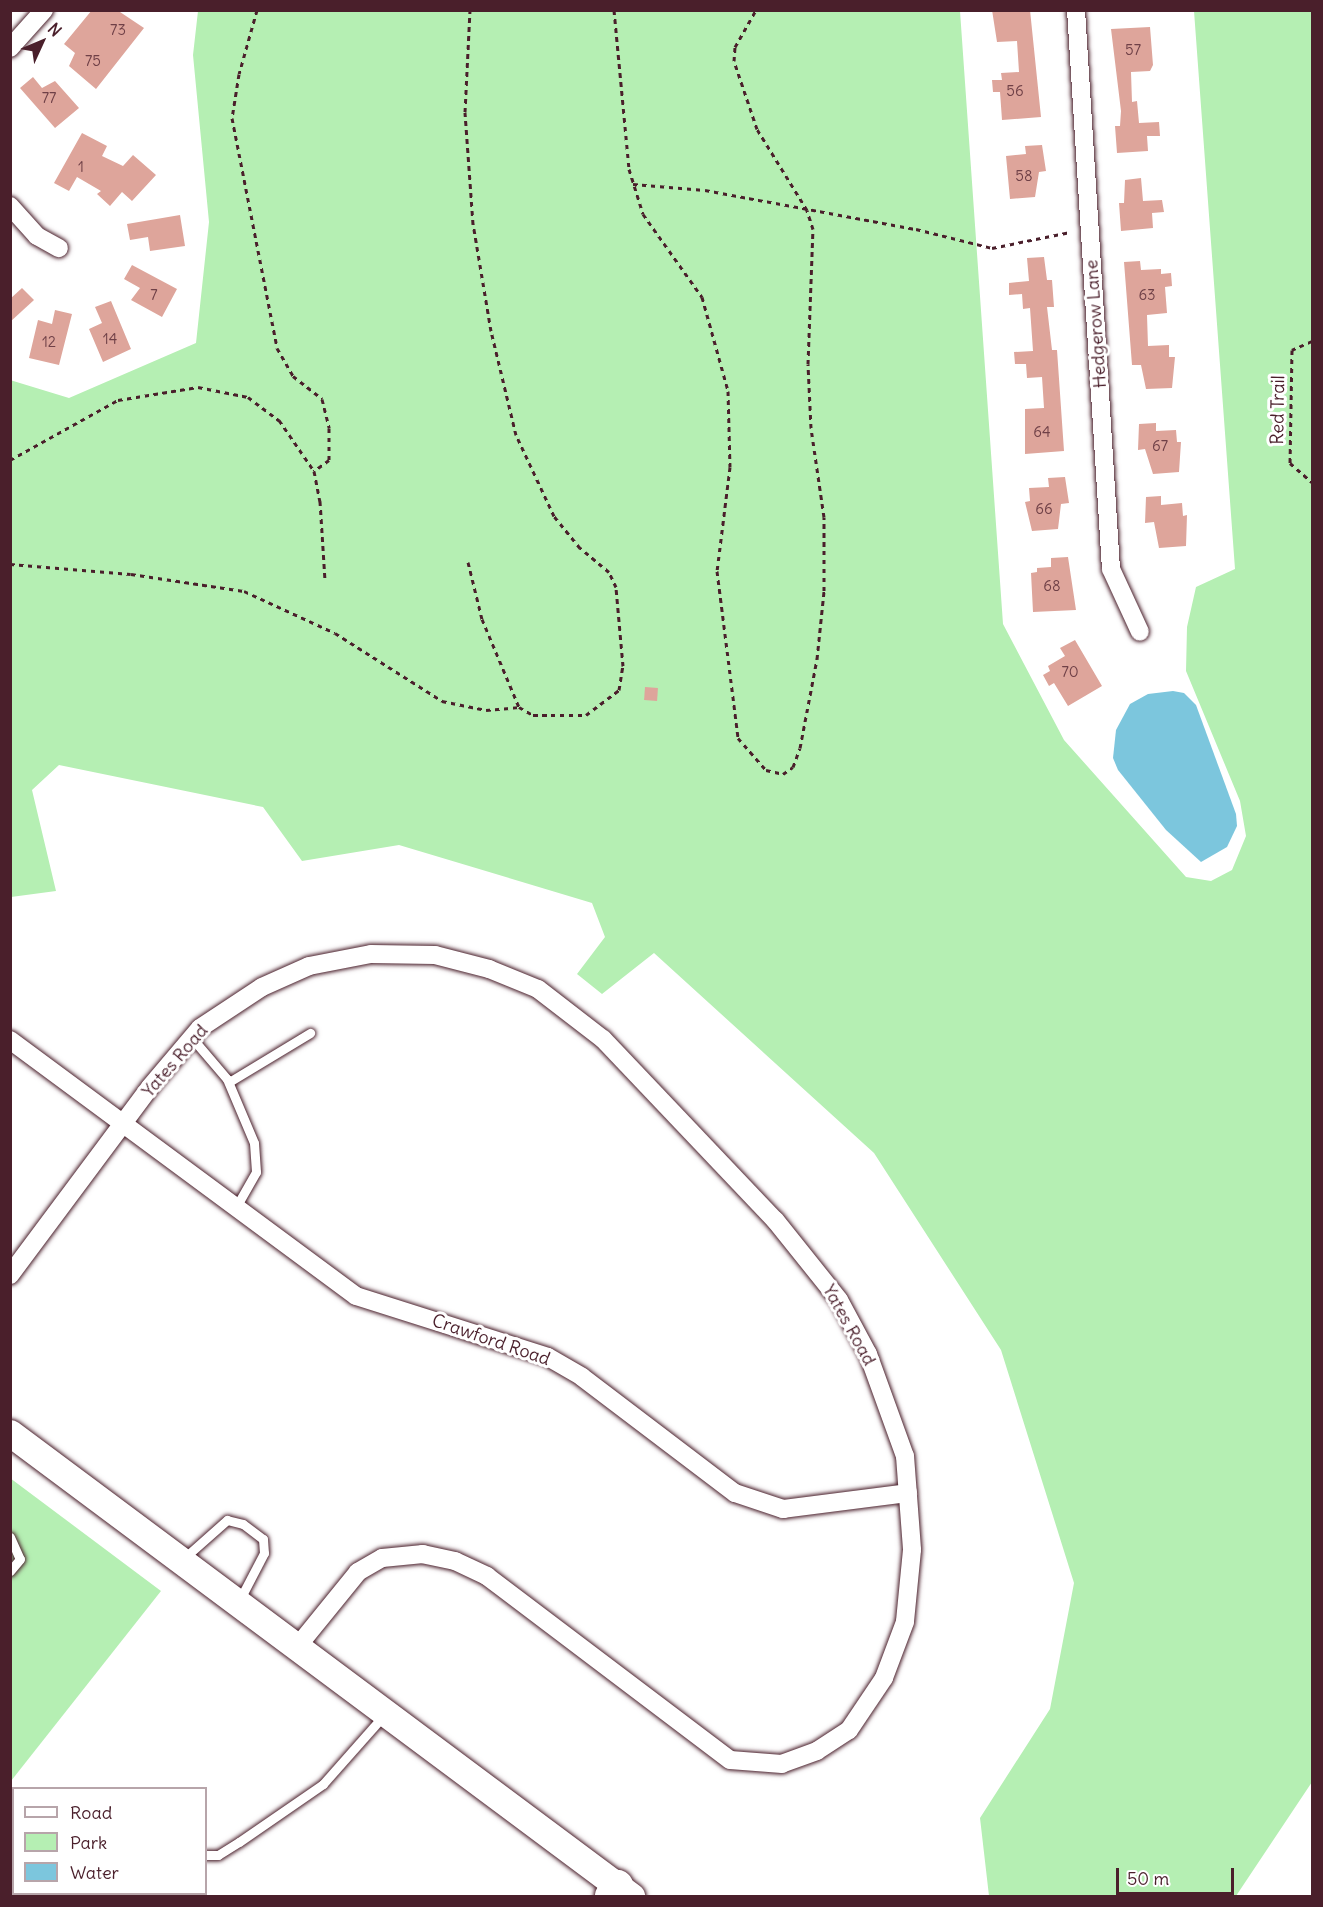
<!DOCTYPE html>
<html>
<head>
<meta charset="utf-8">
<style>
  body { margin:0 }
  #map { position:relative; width:1323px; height:1907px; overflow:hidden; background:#fff; font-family:Delius,sans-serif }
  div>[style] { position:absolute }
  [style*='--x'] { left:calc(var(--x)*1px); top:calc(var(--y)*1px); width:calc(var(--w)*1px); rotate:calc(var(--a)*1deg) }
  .green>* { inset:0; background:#b5efb3 }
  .water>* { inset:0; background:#7cc6dd }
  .building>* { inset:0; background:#dea59b; transform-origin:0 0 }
  .path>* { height:3px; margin-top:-1.5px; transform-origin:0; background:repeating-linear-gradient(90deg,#4a1f2b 0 4.5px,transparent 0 9px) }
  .roads { filter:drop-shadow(0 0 2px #4a1f2b) drop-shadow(0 0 2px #4a1f2b) }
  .lane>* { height:9px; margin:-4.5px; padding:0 4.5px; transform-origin:4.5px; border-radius:4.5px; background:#fff }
  .street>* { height:18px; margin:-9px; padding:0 9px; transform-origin:9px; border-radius:9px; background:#fff }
  .primary>* { height:27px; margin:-13.5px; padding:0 13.5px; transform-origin:13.5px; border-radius:13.5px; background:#fff }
  .highway>* { height:32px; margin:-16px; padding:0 16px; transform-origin:16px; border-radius:16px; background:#fff }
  span { translate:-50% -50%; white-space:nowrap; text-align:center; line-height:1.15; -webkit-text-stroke:6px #fff; paint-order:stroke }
  .number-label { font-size:15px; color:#6f4047 }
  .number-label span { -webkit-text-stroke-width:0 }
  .street-label { font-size:18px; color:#4a1f2b }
  .frame { position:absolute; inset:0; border:12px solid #4a1f2b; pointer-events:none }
  .legend { position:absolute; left:12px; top:1787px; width:195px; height:108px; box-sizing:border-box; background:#fff; border:2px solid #b7a5aa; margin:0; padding:8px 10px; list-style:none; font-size:18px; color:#4a1f2b }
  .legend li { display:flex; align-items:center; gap:12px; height:30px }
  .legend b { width:30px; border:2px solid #b7a5aa }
  .north { position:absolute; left:12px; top:12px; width:60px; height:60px; -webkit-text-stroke:4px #fff; paint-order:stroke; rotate:46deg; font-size:16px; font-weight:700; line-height:24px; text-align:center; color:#4a1f2b }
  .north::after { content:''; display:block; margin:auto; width:21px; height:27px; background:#4a1f2b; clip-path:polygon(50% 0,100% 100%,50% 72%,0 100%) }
  .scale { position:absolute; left:1116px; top:1868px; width:118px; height:27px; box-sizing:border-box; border:3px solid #4a1f2b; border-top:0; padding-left:8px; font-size:18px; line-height:21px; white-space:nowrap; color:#4a1f2b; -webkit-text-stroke:4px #fff; paint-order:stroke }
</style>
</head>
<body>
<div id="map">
  <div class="green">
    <i style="clip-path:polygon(198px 11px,960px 11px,1003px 624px,1064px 740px,1186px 877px,1211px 881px,1232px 870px,1246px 836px,1240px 801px,1186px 671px,1187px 627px,1196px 587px,1235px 569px,1194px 11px,1312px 11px,1312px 1782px,1236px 1896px,989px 1896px,980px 1818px,1050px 1709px,1074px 1583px,1001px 1350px,874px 1153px,654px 953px,602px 994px,577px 974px,605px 937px,592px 903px,399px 845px,302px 861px,263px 807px,59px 765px,32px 790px,56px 891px,11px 897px,10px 380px,69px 398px,196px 343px,209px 222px,193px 55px)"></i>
    <i style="clip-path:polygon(10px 1478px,161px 1591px,11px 1781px,10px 1781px)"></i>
  </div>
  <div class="water">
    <i style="clip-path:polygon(1173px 691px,1184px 693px,1196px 705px,1236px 814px,1237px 826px,1227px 847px,1201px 862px,1166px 830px,1118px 770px,1113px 758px,1116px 730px,1130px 704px,1148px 694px)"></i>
  </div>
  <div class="building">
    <i style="clip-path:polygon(92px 10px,117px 10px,144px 28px,96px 89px,69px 66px,75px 53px,64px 44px)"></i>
    <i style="clip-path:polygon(992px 10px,1030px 10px,1041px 117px,1002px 120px,1000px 92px,993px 92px,992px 80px,1002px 80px,1001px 73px,1019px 72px,1017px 41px,997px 42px)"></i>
    <i style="clip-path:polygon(1150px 27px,1153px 65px,1150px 71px,1131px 72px,1132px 102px,1137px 101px,1139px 123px,1159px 122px,1160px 136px,1147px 136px,1148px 151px,1117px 153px,1115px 126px,1120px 126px,1121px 111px,1111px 29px)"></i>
    <i style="clip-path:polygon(33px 77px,42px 88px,55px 81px,79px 108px,55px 128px,20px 88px)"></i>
    <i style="clip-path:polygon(82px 133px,107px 146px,102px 156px,123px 166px,133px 155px,156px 175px,132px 201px,122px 192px,110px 206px,97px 194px,101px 191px,77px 177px,69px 191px,54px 183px)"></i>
    <i style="clip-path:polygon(1042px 145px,1046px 171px,1039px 172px,1035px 197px,1010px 199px,1006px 156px,1026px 154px,1025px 146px)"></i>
    <i style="clip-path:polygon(1141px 178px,1143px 201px,1162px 200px,1164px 212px,1152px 213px,1153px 228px,1121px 231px,1119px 203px,1124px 203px,1125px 180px)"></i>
    <i style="clip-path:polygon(180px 215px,185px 246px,150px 251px,148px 237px,130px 240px,127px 224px)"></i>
    <i style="clip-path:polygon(1044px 257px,1047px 280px,1052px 280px,1054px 307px,1047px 307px,1052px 350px,1057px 350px,1064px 451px,1025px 454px,1025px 409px,1044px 408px,1042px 377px,1027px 378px,1026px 364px,1015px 364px,1014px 352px,1033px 351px,1030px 308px,1023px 309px,1022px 294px,1009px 295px,1009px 283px,1029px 281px,1027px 258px)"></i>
    <i style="clip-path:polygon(1140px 261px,1141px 270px,1161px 269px,1161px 274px,1171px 273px,1172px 286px,1165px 287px,1167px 313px,1147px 315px,1148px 346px,1169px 345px,1169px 357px,1175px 357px,1172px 388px,1146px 389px,1141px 365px,1132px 365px,1124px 262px)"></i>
    <i style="clip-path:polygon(132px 265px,177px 289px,162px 317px,131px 300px,140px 288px,124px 279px)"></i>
    <i style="clip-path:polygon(22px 288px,34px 300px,10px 322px,10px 299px)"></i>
    <i style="clip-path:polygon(111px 301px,131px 349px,103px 362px,89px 329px,102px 323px,95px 307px)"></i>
    <i style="clip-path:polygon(55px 310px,72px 314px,59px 365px,29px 358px,38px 320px,52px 324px)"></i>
    <i style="clip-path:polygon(1156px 423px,1156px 431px,1176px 430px,1177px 442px,1181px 442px,1179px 472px,1153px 474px,1145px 449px,1138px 450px,1139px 424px)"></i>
    <i style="clip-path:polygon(1065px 477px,1069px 503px,1061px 504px,1058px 529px,1032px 531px,1025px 502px,1030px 501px,1029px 488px,1049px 487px,1048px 478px)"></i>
    <i style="clip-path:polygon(1161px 496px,1161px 505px,1182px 503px,1183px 516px,1187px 515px,1186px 546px,1159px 548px,1154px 522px,1145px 523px,1146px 497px)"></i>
    <i style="clip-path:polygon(1068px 557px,1076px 610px,1033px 612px,1031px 573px,1037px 572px,1037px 568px,1051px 567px,1051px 558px)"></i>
    <i style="clip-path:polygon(1075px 640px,1102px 686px,1068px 706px,1054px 683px,1049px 686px,1043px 675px,1050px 671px,1048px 666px,1065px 656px,1060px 648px)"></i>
    <i style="left:645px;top:687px;width:13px;height:13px;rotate:4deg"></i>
  </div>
  <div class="path">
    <i style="--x:257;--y:10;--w:66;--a:105.7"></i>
    <i style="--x:239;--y:74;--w:45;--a:99"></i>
    <i style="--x:232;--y:118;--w:234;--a:78.9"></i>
    <i style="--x:277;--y:348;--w:32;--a:60"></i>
    <i style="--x:293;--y:376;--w:37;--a:38"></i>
    <i style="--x:322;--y:399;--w:30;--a:76"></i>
    <i style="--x:329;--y:428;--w:32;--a:90"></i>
    <i style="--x:329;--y:460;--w:19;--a:144"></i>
    <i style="--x:614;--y:10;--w:160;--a:84.6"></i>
    <i style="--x:629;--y:169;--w:47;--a:72.7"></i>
    <i style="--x:643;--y:214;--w:102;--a:54.6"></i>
    <i style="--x:702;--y:297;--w:98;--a:74.5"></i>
    <i style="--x:728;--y:391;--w:76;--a:88.5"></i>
    <i style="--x:730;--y:467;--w:105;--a:97.1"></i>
    <i style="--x:717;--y:571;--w:168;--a:82.8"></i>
    <i style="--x:738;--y:738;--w:43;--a:48.8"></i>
    <i style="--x:766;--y:770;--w:17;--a:13"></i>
    <i style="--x:783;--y:774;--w:12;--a:-35"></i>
    <i style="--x:793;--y:767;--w:20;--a:-70"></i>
    <i style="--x:800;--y:748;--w:91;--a:-79.2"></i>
    <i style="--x:817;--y:659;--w:68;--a:-84.1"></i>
    <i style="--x:824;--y:591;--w:74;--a:-90"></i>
    <i style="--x:824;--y:517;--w:90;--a:-98.3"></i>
    <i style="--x:811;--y:428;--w:64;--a:-92.7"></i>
    <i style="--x:808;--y:364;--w:135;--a:-87.9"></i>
    <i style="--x:813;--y:229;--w:20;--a:-108"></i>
    <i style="--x:807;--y:210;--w:95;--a:-121.7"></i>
    <i style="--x:757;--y:129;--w:72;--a:-108.7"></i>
    <i style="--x:734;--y:61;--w:14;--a:-86"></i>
    <i style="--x:735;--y:47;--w:43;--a:-60.4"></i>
    <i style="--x:633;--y:184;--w:72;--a:4.8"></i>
    <i style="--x:705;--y:190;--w:215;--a:10.5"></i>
    <i style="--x:916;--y:229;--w:78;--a:14"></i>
    <i style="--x:992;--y:248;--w:80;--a:-11.6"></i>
    <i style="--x:1312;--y:341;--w:22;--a:156"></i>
    <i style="--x:1292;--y:350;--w:113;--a:91"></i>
    <i style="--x:1290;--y:463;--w:29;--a:41"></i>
    <i style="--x:10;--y:460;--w:124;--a:-29.1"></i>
    <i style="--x:118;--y:400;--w:81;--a:-9.2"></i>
    <i style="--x:198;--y:387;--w:51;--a:11.3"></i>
    <i style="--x:248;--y:397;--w:39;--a:37"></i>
    <i style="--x:279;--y:420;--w:62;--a:55.5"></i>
    <i style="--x:314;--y:471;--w:31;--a:79"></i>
    <i style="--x:320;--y:501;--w:80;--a:86.4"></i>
    <i style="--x:468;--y:562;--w:59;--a:76.2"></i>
    <i style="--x:482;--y:619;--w:95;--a:67.2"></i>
    <i style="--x:519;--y:707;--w:16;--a:30"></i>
    <i style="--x:533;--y:715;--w:53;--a:0"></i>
    <i style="--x:586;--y:715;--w:41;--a:-37.1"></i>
    <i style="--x:619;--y:690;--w:24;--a:-81"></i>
    <i style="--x:623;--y:666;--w:79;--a:-95.1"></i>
    <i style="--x:616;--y:587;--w:17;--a:-115"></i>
    <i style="--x:609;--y:572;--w:38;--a:-140"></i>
    <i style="--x:580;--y:548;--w:41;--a:-129.1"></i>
    <i style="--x:554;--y:516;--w:89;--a:-115.1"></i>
    <i style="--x:516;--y:435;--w:107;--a:-103.5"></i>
    <i style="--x:491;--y:331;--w:109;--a:-99.5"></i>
    <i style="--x:473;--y:224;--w:112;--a:-94.1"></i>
    <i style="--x:465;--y:112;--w:102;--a:-87.2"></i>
    <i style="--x:10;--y:564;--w:121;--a:4.7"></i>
    <i style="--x:131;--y:574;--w:114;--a:8.6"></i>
    <i style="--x:244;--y:591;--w:100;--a:24.8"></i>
    <i style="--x:335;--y:633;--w:127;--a:32.4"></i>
    <i style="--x:442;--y:701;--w:45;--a:11.6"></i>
    <i style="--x:486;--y:710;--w:33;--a:-5"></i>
  </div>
  <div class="roads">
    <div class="lane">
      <i style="--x:192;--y:1038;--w:54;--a:49.5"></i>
      <i style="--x:227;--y:1079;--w:69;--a:67.1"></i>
      <i style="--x:254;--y:1143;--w:29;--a:86"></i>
      <i style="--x:256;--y:1172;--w:40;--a:119.7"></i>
      <i style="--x:229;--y:1082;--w:95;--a:-31.2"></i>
      <i style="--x:10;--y:1537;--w:24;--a:66"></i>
      <i style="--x:20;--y:1559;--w:16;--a:130"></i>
      <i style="--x:183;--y:1559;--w:59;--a:-41.6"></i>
      <i style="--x:227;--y:1520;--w:16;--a:14"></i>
      <i style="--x:243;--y:1524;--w:25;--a:37"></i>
      <i style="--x:263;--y:1539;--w:14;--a:86"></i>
      <i style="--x:264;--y:1553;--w:54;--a:117.5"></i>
      <i style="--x:206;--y:1855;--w:12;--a:0"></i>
      <i style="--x:218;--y:1855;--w:25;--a:-32"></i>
      <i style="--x:239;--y:1842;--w:102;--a:-34.6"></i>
      <i style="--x:323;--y:1784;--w:92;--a:-48.5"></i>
    </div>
    <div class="street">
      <i style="--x:1076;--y:10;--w:560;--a:86.42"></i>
      <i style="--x:1111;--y:569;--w:69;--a:65.3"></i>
      <i style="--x:10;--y:48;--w:51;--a:-48.2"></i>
      <i style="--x:10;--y:206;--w:40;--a:48"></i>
      <i style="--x:37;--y:236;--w:25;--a:29"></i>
      <i style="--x:10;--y:1040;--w:430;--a:36.5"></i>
      <i style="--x:356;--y:1296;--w:201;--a:17.6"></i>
      <i style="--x:548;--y:1357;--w:39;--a:30"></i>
      <i style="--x:582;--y:1377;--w:192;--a:37.2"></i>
      <i style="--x:735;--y:1493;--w:51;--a:18.4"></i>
      <i style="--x:783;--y:1509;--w:126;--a:-7.3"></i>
      <i style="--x:10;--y:1275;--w:234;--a:-53.3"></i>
      <i style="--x:150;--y:1087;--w:77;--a:-49.7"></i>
      <i style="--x:200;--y:1028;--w:74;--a:-33.5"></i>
      <i style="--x:262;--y:987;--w:51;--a:-24.1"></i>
      <i style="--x:309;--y:966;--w:63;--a:-11"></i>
      <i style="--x:371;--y:954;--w:64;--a:0.9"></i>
      <i style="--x:435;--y:955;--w:56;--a:14.5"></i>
      <i style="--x:489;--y:969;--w:53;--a:22.2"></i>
      <i style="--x:538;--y:989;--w:82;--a:37.6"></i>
      <i style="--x:603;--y:1039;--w:250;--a:46.5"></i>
      <i style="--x:775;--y:1220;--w:102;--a:51.3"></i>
      <i style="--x:839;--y:1300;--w:61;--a:61.8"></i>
      <i style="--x:868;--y:1354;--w:109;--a:70.1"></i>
      <i style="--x:905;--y:1456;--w:94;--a:85.7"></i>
      <i style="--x:912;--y:1550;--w:72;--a:95.6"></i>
      <i style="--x:905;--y:1622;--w:60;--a:110.6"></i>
      <i style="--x:884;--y:1678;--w:63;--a:123.9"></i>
      <i style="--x:849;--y:1730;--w:38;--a:147"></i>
      <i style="--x:817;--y:1751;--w:37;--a:160"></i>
      <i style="--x:782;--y:1764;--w:52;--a:-175.6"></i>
      <i style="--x:730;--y:1760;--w:305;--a:-142.9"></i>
      <i style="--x:487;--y:1576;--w:35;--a:-155"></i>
      <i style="--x:455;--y:1561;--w:33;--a:-168"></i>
      <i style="--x:423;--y:1554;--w:41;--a:174.4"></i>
      <i style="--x:382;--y:1558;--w:28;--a:150"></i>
      <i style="--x:358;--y:1572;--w:97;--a:129.1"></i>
    </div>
    <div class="primary">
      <i style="--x:10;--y:1433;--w:775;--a:36.71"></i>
    </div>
    <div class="highway">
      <i style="--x:10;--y:1865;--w:6;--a:45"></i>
      <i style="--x:10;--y:1895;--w:15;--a:4"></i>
      <i style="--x:611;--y:1896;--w:12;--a:-59"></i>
    </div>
  </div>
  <div class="number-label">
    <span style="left:118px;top:30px">73</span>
    <span style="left:1133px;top:50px">57</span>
    <span style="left:93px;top:61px">75</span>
    <span style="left:1015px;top:91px">56</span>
    <span style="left:49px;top:98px">77</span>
    <span style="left:81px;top:167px">1</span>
    <span style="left:1024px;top:176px">58</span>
    <span style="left:154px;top:295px">7</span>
    <span style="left:1147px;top:295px">63</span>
    <span style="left:110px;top:339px">14</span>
    <span style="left:49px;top:342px">12</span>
    <span style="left:1042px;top:432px">64</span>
    <span style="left:1160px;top:446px">67</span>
    <span style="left:1044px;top:509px">66</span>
    <span style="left:1052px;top:586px">68</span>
    <span style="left:1070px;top:672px">70</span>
  </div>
  <div class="street-label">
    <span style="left:1096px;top:324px;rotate:-94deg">Hedgerow Lane</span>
    <span style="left:1278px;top:410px;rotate:-89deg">Red Trail</span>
    <span style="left:175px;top:1061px;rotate:-49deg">Yates Road</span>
    <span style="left:849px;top:1325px;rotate:61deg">Yates Road</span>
    <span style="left:491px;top:1340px;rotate:19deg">Crawford Road</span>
  </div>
  <div class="frame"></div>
  <ul class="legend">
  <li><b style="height:8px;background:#fff"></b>Road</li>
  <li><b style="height:16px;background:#b5efb3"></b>Park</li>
  <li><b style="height:16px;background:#7cc6dd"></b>Water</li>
  </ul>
  <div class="north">N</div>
  <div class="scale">50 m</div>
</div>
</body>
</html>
